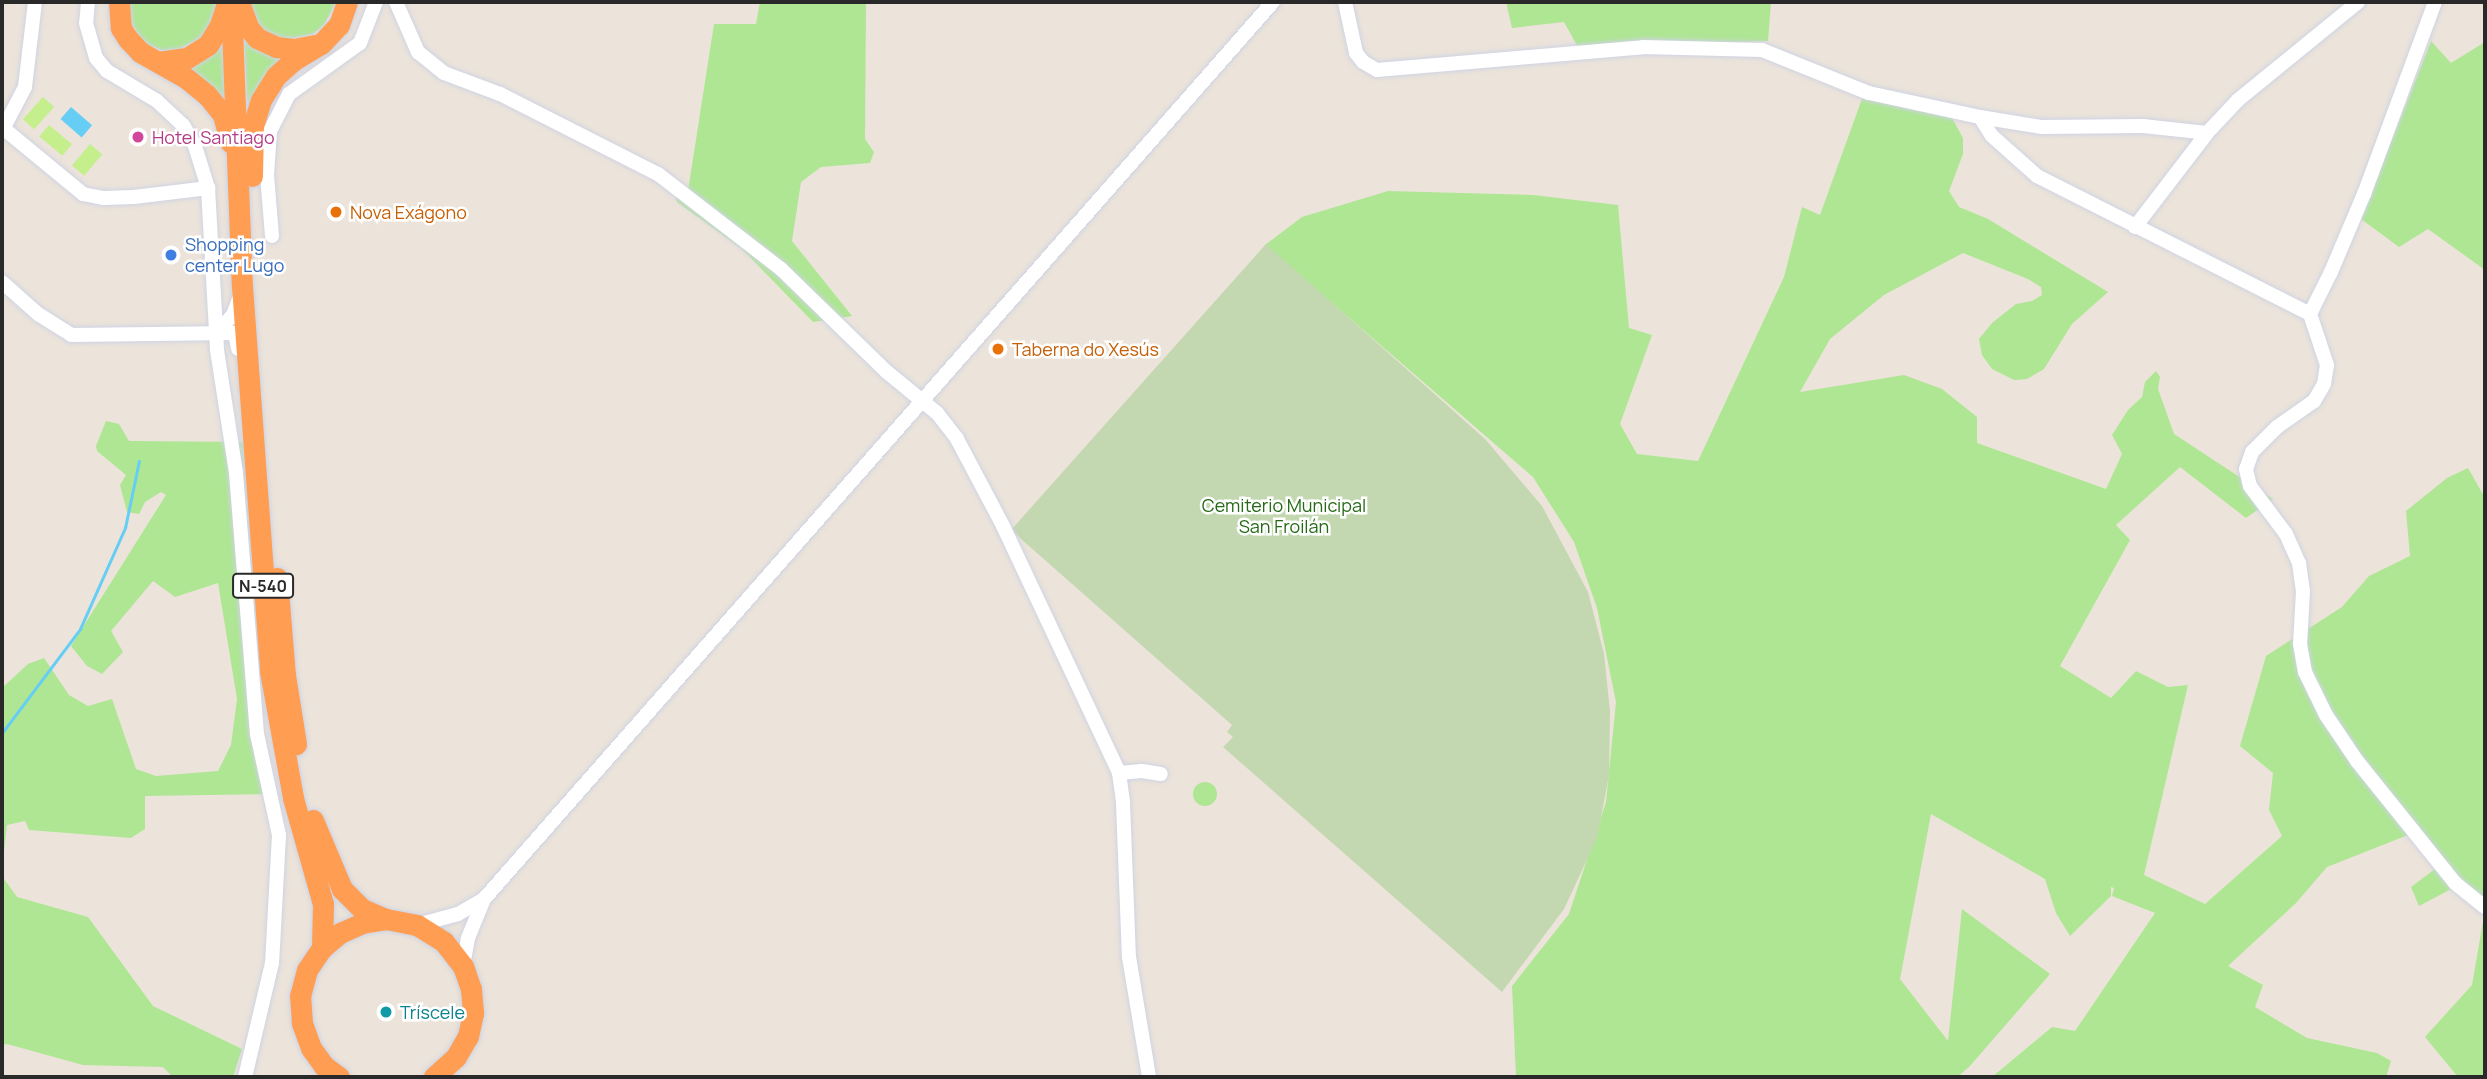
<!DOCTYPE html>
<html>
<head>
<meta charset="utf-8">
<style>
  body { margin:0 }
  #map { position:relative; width:2487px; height:1079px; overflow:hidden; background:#ece4da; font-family:Manrope,sans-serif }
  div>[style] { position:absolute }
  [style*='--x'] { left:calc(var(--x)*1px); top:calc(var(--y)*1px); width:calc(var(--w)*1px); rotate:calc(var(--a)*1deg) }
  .green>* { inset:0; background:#aee693 }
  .round { border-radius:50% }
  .cemetery>* { inset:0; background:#c3d7b0 }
  .pitch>* { inset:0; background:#c5ee8d; transform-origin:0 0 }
  .water>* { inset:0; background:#66cef5; transform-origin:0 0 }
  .stream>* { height:2.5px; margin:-1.25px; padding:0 1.25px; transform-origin:1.25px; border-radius:1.25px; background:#66cef5 }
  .roads { filter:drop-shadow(0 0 2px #cfd3e3) drop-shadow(0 0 2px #cfd3e3) }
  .minor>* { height:14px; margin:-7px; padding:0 7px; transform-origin:7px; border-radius:7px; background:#fff }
  .highway>* { height:21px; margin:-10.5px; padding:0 10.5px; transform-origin:10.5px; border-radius:10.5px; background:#ff9e52 }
  .dots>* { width:19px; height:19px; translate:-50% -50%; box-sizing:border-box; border:4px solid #fff; border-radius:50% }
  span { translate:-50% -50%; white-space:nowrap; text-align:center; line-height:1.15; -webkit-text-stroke:5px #fff; paint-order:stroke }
  .shield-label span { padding:2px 5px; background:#fff; border:2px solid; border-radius:5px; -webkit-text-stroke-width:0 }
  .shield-label { font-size:16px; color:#292929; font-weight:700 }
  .hotel-label { font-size:18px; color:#b23c85 }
  .left { translate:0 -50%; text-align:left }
  .food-label { font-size:18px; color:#c56008 }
  .shop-label { font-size:18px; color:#366cbe }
  .park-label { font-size:18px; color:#266916 }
  .culture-label { font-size:18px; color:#0d838f }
  .frame { position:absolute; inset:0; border:4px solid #292929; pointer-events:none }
</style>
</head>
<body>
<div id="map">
  <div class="green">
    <i style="clip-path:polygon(129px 2px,218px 2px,205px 35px,176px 51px,161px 50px,144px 43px,131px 23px)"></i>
    <i style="clip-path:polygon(244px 2px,336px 2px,324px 25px,313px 34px,279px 41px,260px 31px)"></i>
    <i style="clip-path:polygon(760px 2px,866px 2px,865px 139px,874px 152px,870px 163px,821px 167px,801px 182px,792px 241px,852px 316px,813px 322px,742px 249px,677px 202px,674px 188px,688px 191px,714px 24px,756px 24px)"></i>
    <i style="clip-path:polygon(1506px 2px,1771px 2px,1768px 41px,1578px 47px,1564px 22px,1512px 28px)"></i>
    <i style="clip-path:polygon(246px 40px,283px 56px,248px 112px,244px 42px)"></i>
    <i style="clip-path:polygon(2431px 41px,2451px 63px,2485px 42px,2485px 270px,2428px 229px,2399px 247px,2361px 219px)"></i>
    <i style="clip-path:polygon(218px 43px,225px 44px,225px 105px,186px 64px)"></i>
    <i style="clip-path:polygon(1863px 96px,1952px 118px,1963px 138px,1963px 154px,1949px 191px,1959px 207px,1988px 219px,2108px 292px,2072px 324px,2044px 369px,2027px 379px,2014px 380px,1992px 369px,1982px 355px,1979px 339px,1992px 323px,2016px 304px,2032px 301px,2042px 295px,2041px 287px,2028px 279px,1963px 253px,1884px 295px,1830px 339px,1800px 392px,1904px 375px,1942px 389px,1977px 417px,1977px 443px,2106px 489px,2122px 454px,2112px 435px,2128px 410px,2142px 397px,2145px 382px,2156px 371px,2160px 377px,2158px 389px,2174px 434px,2273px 499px,2246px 518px,2180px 467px,2116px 525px,2130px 540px,2060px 666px,2111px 698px,2136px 671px,2168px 687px,2188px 685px,2144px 875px,2205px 904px,2282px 836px,2269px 810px,2273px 773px,2240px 746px,2266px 656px,2342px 607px,2369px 576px,2410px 556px,2406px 511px,2447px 478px,2468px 468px,2485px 498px,2485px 906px,2453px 888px,2419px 906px,2411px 887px,2435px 869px,2408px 835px,2327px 867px,2296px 903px,2228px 966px,2263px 985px,2255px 1007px,2307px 1038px,2377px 1053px,2391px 1061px,2386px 1077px,1992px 1077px,2052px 1027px,2075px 1031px,2155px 913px,2112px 896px,2114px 888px,2111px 887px,2111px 896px,2070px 936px,2056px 913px,2045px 879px,1931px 814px,1900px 979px,1948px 1041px,1962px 909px,2050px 974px,1969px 1067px,1957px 1077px,1516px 1077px,1512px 986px,1569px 914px,1606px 802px,1616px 702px,1597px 608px,1574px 542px,1533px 477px,1265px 245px,1302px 217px,1388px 191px,1533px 195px,1618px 205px,1629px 328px,1652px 335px,1620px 424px,1637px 454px,1698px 461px,1784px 277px,1802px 207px,1820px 215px)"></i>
    <i style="clip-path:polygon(106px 421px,119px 424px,129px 441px,247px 442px,267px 794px,145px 796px,145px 829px,131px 838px,29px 830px,25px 821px,7px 825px,2px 869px,2px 688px,28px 664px,44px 658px,69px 695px,88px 706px,112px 699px,136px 769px,156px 776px,218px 771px,231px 745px,237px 699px,218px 583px,175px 597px,153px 581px,111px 631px,123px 652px,102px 674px,87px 666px,71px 646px,166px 495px,161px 492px,145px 502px,139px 514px,127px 512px,120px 485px,126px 475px,97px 451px,96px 446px)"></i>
    <i class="round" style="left:1193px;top:782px;width:24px;height:24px"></i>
    <i style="clip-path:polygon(2px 876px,17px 897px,88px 917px,153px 1006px,242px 1049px,233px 1077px,173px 1077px,163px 1067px,83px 1065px,7px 1044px,2px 1045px)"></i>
    <i style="clip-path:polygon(2485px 910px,2485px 1077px,2458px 1077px,2425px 1037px,2472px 985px)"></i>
  </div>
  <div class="cemetery">
    <i style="clip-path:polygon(1266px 244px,1485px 439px,1542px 506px,1588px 592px,1604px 654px,1610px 711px,1609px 775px,1597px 838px,1564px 909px,1502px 992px,1223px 747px,1233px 737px,1227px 732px,1232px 725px,1011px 530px)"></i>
  </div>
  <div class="pitch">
    <i style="left:43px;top:97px;width:15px;height:30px;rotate:42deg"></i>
    <i style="left:49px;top:125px;width:30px;height:15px;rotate:40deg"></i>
    <i style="left:90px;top:144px;width:16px;height:28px;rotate:40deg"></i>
  </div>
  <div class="water">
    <i style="left:71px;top:107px;width:28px;height:16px;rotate:41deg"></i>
  </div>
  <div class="stream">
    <i style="--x:2;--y:733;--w:130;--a:-53.1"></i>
    <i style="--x:80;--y:629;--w:111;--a:-66"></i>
    <i style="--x:125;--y:528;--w:68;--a:-78.2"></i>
  </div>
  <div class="roads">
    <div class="minor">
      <i style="--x:88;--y:2;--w:21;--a:95"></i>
      <i style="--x:86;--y:23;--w:36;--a:74"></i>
      <i style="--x:96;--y:58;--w:17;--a:50"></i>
      <i style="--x:107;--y:71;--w:58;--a:31"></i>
      <i style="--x:157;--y:101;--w:35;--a:43"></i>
      <i style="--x:183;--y:125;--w:24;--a:60"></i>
      <i style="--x:195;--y:146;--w:44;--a:72.8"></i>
      <i style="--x:208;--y:188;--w:162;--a:86.8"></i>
      <i style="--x:217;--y:350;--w:124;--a:81.2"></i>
      <i style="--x:236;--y:473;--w:262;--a:85.4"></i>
      <i style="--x:257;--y:734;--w:103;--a:77.7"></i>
      <i style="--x:279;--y:835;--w:128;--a:93.1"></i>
      <i style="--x:272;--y:963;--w:117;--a:103.3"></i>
      <i style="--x:396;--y:2;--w:55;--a:66.3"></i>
      <i style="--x:418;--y:52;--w:33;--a:39"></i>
      <i style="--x:444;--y:73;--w:60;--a:20.6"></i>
      <i style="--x:500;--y:94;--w:177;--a:26.9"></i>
      <i style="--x:658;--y:174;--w:155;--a:37.7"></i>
      <i style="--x:781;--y:269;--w:148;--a:44.2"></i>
      <i style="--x:887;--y:372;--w:65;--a:39.4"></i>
      <i style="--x:937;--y:413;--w:33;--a:52"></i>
      <i style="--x:957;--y:439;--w:98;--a:62.1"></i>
      <i style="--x:1003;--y:526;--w:273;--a:64.8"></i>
      <i style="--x:1119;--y:773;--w:30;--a:82"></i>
      <i style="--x:1123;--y:803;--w:154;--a:87.8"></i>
      <i style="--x:1129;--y:957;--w:122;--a:80.5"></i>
      <i style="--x:1345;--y:2;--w:52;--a:77.8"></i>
      <i style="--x:1356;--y:53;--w:11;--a:52"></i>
      <i style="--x:1363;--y:62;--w:16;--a:30"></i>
      <i style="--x:1377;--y:70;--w:267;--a:-4.9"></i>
      <i style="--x:1643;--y:47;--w:119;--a:1.4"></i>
      <i style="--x:1762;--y:50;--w:115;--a:21.9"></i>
      <i style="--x:1869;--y:93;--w:114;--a:12.2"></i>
      <i style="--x:1980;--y:117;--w:63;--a:9.2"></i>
      <i style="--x:2042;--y:127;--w:101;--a:-0.6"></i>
      <i style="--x:2143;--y:126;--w:64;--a:6.2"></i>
      <i style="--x:1980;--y:117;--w:22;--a:58"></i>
      <i style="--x:1992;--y:136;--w:60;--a:41.6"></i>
      <i style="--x:2037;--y:176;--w:306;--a:26.8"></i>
      <i style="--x:2310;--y:314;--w:54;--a:71.6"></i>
      <i style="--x:2327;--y:365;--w:19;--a:99"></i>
      <i style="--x:2324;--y:384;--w:20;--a:120"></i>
      <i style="--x:2314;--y:401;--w:45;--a:144.9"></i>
      <i style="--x:2277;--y:427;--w:35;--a:135"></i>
      <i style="--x:2252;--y:452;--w:18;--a:109"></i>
      <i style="--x:2246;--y:469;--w:17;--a:77"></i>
      <i style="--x:2250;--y:486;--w:60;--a:53.1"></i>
      <i style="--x:2286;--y:534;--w:32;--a:66"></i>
      <i style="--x:2299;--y:563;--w:28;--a:82"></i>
      <i style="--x:2303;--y:591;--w:53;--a:93.2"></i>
      <i style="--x:2300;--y:644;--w:28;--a:80"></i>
      <i style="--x:2305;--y:672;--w:48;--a:64"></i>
      <i style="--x:2326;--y:715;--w:55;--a:56"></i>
      <i style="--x:2357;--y:761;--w:156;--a:51.2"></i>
      <i style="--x:2455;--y:883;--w:38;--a:39"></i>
      <i style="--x:3;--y:128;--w:104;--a:39.5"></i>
      <i style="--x:83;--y:194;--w:21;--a:11"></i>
      <i style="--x:104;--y:198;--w:30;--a:-2"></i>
      <i style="--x:134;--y:197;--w:75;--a:-6.9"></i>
      <i style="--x:2;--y:131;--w:50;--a:-62.4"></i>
      <i style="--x:25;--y:87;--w:86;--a:-83.3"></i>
      <i style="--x:2135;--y:227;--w:118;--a:-52.5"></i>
      <i style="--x:2207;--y:133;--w:45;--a:-46.8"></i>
      <i style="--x:2238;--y:100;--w:155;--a:-39.2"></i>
      <i style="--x:272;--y:236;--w:61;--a:-94.7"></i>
      <i style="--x:267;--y:175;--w:44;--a:-86.1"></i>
      <i style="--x:270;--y:131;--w:42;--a:-62.8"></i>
      <i style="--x:289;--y:94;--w:87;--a:-35.7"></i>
      <i style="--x:360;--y:43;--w:44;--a:-68.7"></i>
      <i style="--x:2;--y:282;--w:48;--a:41.6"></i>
      <i style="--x:38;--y:314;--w:39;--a:32"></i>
      <i style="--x:71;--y:335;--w:164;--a:-0.7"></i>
      <i style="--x:235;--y:333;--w:16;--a:79"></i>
      <i style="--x:2310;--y:314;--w:47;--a:-63.4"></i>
      <i style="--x:2331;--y:272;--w:85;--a:-67.1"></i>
      <i style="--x:2364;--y:194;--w:205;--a:-69.7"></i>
      <i style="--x:217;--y:332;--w:23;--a:-47"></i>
      <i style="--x:233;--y:315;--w:17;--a:-69"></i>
      <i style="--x:1119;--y:773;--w:23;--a:-5"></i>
      <i style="--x:1142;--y:771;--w:19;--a:9"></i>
      <i style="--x:417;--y:925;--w:42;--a:-15"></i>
      <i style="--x:458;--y:914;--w:30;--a:-30"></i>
      <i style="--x:484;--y:899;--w:1195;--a:-48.67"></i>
      <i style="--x:463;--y:966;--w:28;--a:-80"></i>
      <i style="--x:468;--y:938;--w:42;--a:-67.7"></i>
    </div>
    <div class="highway">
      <i style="--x:119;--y:2;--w:26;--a:86"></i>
      <i style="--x:121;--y:28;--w:13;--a:58"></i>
      <i style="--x:128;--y:39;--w:18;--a:47"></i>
      <i style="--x:140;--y:52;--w:53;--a:29.5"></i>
      <i style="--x:186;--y:78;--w:27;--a:39"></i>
      <i style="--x:207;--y:95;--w:26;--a:51"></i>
      <i style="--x:223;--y:115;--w:28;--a:75"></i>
      <i style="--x:231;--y:2;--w:284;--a:87.8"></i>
      <i style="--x:242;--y:286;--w:386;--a:85.8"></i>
      <i style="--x:270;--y:671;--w:129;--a:79.7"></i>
      <i style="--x:293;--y:798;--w:110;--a:74.2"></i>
      <i style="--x:323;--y:904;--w:44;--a:91.3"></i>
      <i style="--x:239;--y:2;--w:27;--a:70"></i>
      <i style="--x:248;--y:27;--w:14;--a:51"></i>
      <i style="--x:257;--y:38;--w:21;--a:25"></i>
      <i style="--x:276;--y:47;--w:18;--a:6"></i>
      <i style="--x:294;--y:49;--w:21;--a:-11"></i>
      <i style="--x:158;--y:62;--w:29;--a:-8"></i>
      <i style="--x:187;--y:58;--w:25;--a:-32"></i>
      <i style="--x:208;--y:45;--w:23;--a:-59"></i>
      <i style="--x:220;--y:25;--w:22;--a:-72"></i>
      <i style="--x:252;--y:176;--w:50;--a:-88.9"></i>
      <i style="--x:253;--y:126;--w:27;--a:-73"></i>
      <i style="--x:261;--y:100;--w:28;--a:-58"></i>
      <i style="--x:276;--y:76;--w:24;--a:-42"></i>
      <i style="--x:294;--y:60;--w:31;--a:-31"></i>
      <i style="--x:321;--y:44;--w:26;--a:-47"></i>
      <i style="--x:339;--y:25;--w:24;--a:-71"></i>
      <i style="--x:277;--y:578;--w:97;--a:85.3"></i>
      <i style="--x:285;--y:675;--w:70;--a:80.9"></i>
      <i style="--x:313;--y:820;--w:75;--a:67.2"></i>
      <i style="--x:342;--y:889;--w:28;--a:45"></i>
      <i style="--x:362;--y:909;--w:26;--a:23"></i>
      <i style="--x:339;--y:1077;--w:19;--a:-144"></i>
      <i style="--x:324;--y:1066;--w:22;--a:-126"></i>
      <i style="--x:311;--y:1048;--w:27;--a:-110"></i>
      <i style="--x:302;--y:1023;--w:27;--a:-94"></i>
      <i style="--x:300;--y:996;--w:27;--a:-75"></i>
      <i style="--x:307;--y:970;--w:27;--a:-56"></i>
      <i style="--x:322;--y:948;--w:23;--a:-40"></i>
      <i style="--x:340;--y:933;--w:24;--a:-24"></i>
      <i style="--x:362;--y:923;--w:24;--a:-9"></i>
      <i style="--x:386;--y:919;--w:32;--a:11"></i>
      <i style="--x:417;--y:925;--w:32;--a:32"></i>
      <i style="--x:444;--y:942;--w:31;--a:52"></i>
      <i style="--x:463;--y:966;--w:24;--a:71"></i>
      <i style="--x:471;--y:989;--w:24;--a:85"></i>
      <i style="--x:473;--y:1013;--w:24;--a:102"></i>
      <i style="--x:468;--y:1036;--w:24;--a:120"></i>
      <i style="--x:456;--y:1057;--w:30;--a:138"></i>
    </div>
  </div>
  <div class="dots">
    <i style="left:138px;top:137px;background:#d1479c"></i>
    <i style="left:336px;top:212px;background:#e8710a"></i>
    <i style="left:171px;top:255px;background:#3f7fe0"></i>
    <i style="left:998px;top:349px;background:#e8710a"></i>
    <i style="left:386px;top:1012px;background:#0f9aa8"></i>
  </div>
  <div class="shield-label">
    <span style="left:263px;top:586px">N-540</span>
  </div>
  <div class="hotel-label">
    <span class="left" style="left:152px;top:137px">Hotel Santiago</span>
  </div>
  <div class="food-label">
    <span class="left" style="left:350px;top:212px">Nova Exágono</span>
    <span class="left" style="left:1012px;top:349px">Taberna do Xesús</span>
  </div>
  <div class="shop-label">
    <span class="left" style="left:185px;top:255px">Shopping<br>center Lugo</span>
  </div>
  <div class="park-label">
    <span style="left:1284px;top:516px">Cemiterio Municipal<br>San Froilán</span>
  </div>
  <div class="culture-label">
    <span class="left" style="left:400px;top:1012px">Tríscele</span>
  </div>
  <div class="frame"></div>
</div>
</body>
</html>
